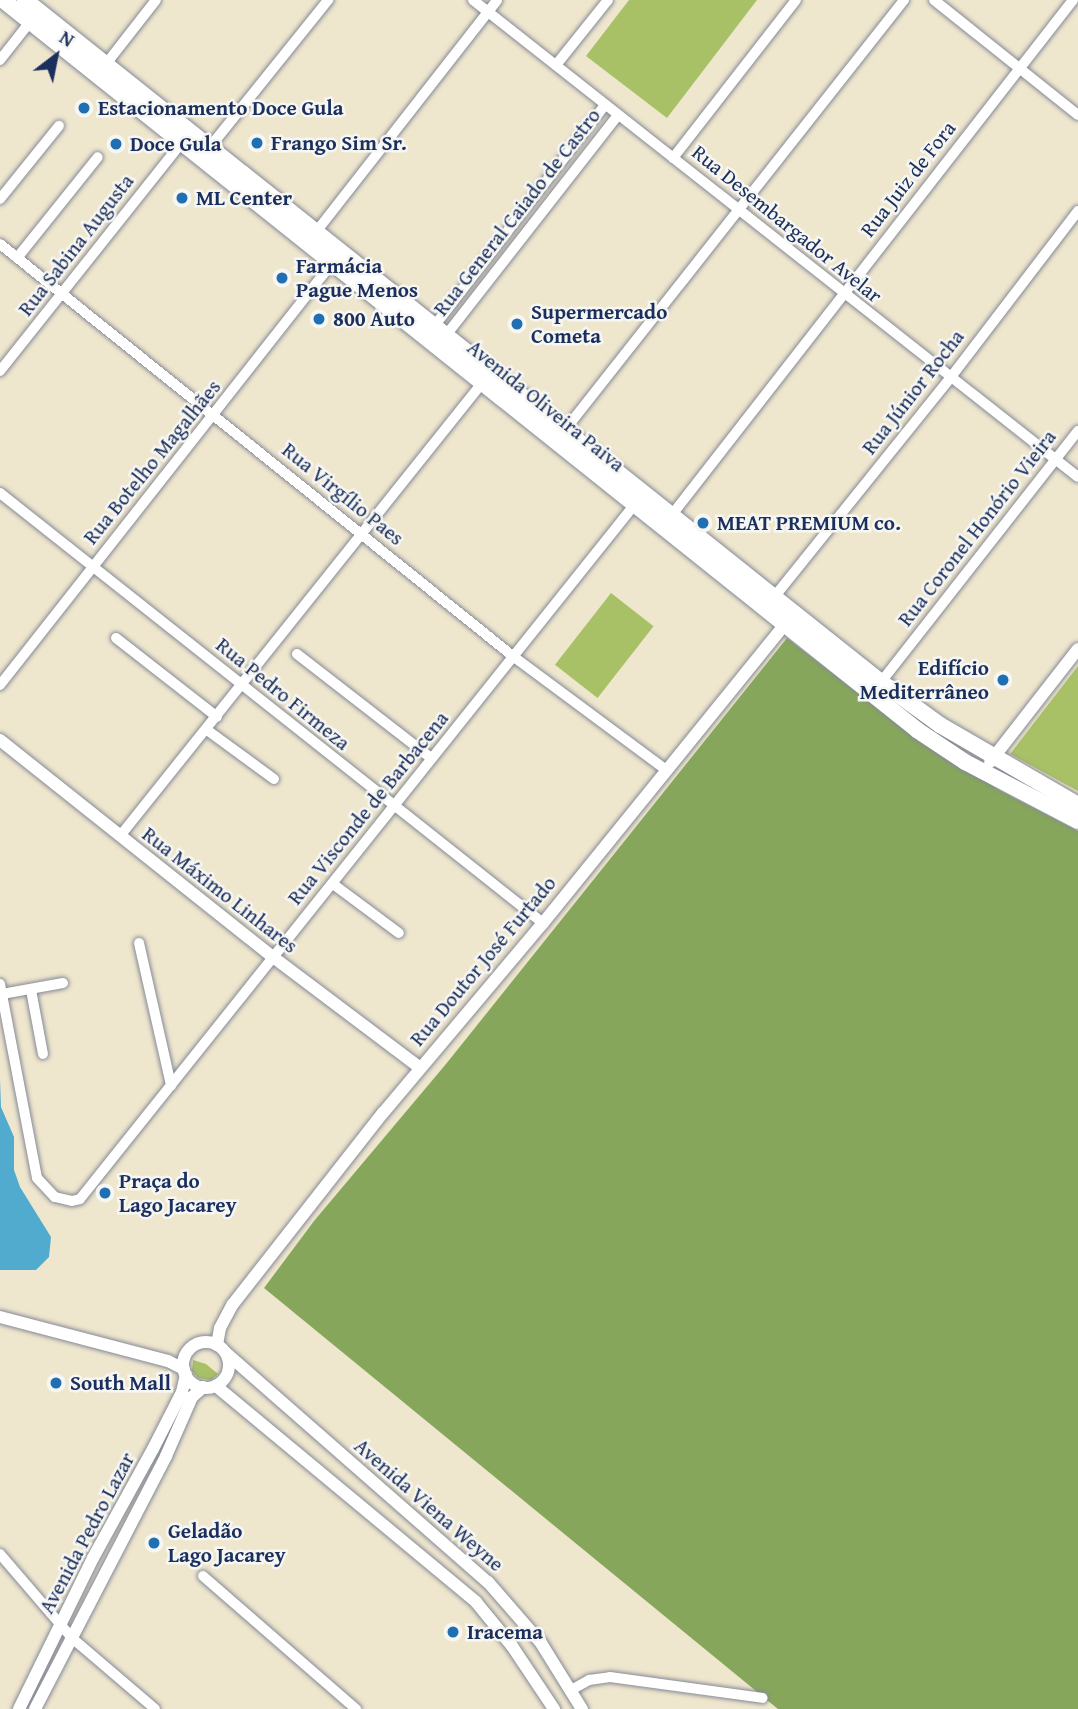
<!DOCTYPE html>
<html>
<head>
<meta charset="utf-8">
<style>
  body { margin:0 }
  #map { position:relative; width:1078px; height:1709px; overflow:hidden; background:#efe6ce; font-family:"Gentium Book Plus",serif }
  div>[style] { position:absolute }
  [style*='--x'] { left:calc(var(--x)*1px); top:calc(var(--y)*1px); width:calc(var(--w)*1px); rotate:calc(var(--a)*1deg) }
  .green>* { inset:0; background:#a8c166; transform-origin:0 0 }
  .forest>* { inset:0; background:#86a75b }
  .water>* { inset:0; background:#51abcf }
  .roads { filter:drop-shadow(0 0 2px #858a96) drop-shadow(0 0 2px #858a96) }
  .minor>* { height:10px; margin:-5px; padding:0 5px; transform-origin:5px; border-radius:5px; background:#fff }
  .tertiary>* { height:12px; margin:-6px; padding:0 6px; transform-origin:6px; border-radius:6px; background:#fff }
  .tertiary>.ring { margin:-6px; padding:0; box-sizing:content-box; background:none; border:12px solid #fff; border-radius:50% }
  .primary>* { height:16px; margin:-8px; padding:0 8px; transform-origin:8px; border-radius:8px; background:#fff }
  .dots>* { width:19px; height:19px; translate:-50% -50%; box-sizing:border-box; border:4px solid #f6f6f2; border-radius:50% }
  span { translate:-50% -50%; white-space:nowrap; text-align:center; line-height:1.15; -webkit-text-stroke:5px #f6f6f2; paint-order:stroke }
  .poi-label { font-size:21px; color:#1b2f5e; font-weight:700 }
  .left { translate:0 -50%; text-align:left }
  .right { translate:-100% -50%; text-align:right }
  .street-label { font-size:21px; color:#1b2f5e }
  .north { position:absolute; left:21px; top:21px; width:70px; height:70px; -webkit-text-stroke:5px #f6f6f2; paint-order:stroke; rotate:32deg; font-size:19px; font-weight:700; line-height:28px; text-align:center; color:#1b2f5e }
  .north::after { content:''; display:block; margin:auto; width:24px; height:32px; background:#1b2f5e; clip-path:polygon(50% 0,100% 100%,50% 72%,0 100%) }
</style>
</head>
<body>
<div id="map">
  <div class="green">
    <i style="clip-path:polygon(629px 0,757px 0,667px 118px,586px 56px)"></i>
    <i style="left:611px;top:593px;width:54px;height:91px;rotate:38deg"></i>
    <i style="clip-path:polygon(1078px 666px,1078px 791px,1010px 754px)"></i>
    <i style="clip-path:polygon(193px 1360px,206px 1364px,218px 1374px,211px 1380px,198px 1378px,192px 1371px)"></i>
  </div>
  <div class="forest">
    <i style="clip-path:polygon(787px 638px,911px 734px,1001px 791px,1078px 831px,1078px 1709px,778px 1709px,264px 1288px,314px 1221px,446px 1064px)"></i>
  </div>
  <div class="water">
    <i style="clip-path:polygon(0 1079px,1px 1107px,14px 1137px,14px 1170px,20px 1187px,51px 1237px,49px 1257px,36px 1270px,0 1270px)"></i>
  </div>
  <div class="roads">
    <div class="minor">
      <i style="--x:473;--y:0;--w:770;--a:38.25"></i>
      <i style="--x:934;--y:0;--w:184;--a:38.6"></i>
      <i style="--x:0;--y:60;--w:53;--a:-51.8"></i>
      <i style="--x:106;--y:64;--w:81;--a:-52"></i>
      <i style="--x:556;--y:65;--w:83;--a:-51.3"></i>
      <i style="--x:210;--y:147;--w:189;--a:-51.2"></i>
      <i style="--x:673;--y:158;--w:200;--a:-52.1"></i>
      <i style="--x:0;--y:199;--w:94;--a:-51.1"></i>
      <i style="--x:316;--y:232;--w:294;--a:-52"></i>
      <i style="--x:0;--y:244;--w:659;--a:38.78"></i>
      <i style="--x:514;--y:657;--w:188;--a:36.6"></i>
      <i style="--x:17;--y:258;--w:129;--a:-51.3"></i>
      <i style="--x:435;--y:325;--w:278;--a:-52.3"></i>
      <i style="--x:447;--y:334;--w:278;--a:-52"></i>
      <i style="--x:0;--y:371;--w:293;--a:-51.5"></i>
      <i style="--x:561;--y:435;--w:554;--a:-51.74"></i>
      <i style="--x:0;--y:493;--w:693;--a:38.38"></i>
      <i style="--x:671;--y:516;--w:654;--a:-52.08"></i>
      <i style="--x:775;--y:596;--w:281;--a:-51.2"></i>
      <i style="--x:951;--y:377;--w:209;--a:-52.6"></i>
      <i style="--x:116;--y:638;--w:128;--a:38"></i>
      <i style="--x:297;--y:654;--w:170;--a:37.8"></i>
      <i style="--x:881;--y:682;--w:319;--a:-51.9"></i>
      <i style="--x:0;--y:685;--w:538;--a:-51.79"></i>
      <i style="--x:207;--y:730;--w:83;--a:36.2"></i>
      <i style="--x:120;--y:836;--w:581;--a:-51.36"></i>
      <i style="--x:333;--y:884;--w:82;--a:36.6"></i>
      <i style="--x:139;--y:943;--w:146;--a:77.3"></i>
      <i style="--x:0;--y:984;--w:197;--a:79.2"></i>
      <i style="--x:37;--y:1178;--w:26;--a:47"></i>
      <i style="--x:55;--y:1197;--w:17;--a:13"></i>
      <i style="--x:72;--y:1201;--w:8;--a:-14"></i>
      <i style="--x:80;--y:1199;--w:889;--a:-51.39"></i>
      <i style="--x:31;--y:990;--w:65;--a:79.4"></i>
      <i style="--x:2;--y:994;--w:62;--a:-10.2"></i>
      <i style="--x:0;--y:1554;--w:111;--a:49.4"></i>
      <i style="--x:72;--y:1638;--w:109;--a:40.5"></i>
      <i style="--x:203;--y:1576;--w:203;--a:41"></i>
      <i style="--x:571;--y:1690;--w:21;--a:-29"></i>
      <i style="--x:589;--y:1680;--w:21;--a:-8"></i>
      <i style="--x:610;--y:1677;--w:154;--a:7.8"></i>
    </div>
    <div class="tertiary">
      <i style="--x:0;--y:740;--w:349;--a:38.5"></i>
      <i style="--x:273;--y:957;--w:183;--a:37"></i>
      <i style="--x:990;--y:762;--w:143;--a:-52.1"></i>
      <i style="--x:0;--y:1317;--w:174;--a:14.7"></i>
      <i style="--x:168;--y:1361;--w:18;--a:27"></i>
      <i class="ring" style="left:183px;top:1342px;width:34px;height:34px"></i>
      <i style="--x:217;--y:1345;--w:17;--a:-80"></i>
      <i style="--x:220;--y:1328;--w:27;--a:-62"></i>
      <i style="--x:233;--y:1304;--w:243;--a:-51.9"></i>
      <i style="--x:383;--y:1113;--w:248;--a:-49.9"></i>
      <i style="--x:543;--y:923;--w:392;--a:-51"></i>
      <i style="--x:226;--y:1353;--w:348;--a:41.2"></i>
      <i style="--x:488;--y:1582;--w:81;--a:49"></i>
      <i style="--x:541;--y:1643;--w:78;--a:58.2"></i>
      <i style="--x:216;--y:1386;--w:338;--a:39.7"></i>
      <i style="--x:476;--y:1602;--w:57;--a:50.7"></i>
      <i style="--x:512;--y:1646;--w:76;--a:56.3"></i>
      <i style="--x:19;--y:1709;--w:168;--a:-63.9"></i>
      <i style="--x:93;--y:1558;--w:124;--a:-61.2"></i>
      <i style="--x:153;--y:1449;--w:64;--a:-63"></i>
      <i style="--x:182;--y:1392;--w:18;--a:-77"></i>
      <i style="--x:35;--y:1709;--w:285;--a:-62.6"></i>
      <i style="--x:166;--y:1456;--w:64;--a:-66.2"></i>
      <i style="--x:192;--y:1397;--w:15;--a:-42"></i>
    </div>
    <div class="primary">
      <i style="--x:3;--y:0;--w:1170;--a:38.61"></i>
      <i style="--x:917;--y:730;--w:58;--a:33.7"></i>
      <i style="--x:965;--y:762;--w:127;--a:27.6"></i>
      <i style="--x:25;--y:0;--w:1094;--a:38.55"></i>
      <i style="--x:881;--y:682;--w:73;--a:36.1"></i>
      <i style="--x:940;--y:725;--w:160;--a:30.1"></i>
    </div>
  </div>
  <div class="dots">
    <i style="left:84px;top:108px;background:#1f6fb2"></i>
    <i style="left:257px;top:143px;background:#1f6fb2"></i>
    <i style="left:116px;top:144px;background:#1f6fb2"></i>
    <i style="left:182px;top:198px;background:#1f6fb2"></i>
    <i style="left:282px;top:278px;background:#1f6fb2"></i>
    <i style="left:319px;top:319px;background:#1f6fb2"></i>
    <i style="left:517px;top:324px;background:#1f6fb2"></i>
    <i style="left:703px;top:523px;background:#1f6fb2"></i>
    <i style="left:1003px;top:680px;background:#1f6fb2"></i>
    <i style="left:105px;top:1193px;background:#1f6fb2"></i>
    <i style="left:56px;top:1383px;background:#1f6fb2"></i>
    <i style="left:154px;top:1543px;background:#1f6fb2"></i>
    <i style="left:453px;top:1632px;background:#1f6fb2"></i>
  </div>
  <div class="poi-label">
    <span class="left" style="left:98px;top:108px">Estacionamento Doce Gula</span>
    <span class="left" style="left:271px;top:143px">Frango Sim Sr.</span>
    <span class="left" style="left:130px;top:144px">Doce Gula</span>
    <span class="left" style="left:196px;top:198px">ML Center</span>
    <span class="left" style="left:296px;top:278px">Farmácia<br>Pague Menos</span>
    <span class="left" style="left:531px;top:324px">Supermercado<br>Cometa</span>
    <span class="left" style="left:333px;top:319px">800 Auto</span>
    <span class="left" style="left:717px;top:523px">MEAT PREMIUM co.</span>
    <span class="right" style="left:989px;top:680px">Edifício<br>Mediterrâneo</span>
    <span class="left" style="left:119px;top:1193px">Praça do<br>Lago Jacarey</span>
    <span class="left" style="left:70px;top:1383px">South Mall</span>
    <span class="left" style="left:168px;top:1543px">Geladão<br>Lago Jacarey</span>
    <span class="left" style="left:467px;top:1632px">Iracema</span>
  </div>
  <div class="street-label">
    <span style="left:908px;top:179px;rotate:-52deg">Rua Juiz de Fora</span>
    <span style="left:517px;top:212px;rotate:-52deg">Rua General Caiado de Castro</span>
    <span style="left:787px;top:224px;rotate:39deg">Rua Desembargador Avelar</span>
    <span style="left:76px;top:245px;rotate:-52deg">Rua Sabina Augusta</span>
    <span style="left:913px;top:392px;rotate:-52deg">Rua Júnior Rocha</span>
    <span style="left:546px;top:406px;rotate:39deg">Avenida Oliveira Paiva</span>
    <span style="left:152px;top:462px;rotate:-51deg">Rua Botelho Magalhães</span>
    <span style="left:343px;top:494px;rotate:39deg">Rua Virgílio Paes</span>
    <span style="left:977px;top:528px;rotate:-52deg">Rua Coronel Honório Vieira</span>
    <span style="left:283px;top:694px;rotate:39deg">Rua Pedro Firmeza</span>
    <span style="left:368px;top:808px;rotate:-51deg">Rua Visconde de Barbacena</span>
    <span style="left:220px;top:890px;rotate:38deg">Rua Máximo Linhares</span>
    <span style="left:483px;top:961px;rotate:-50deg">Rua Doutor José Furtado</span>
    <span style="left:429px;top:1505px;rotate:41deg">Avenida Viena Weyne</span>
    <span style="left:87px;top:1533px;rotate:-62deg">Avenida Pedro Lazar</span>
  </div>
  <div class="north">N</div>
</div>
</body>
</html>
